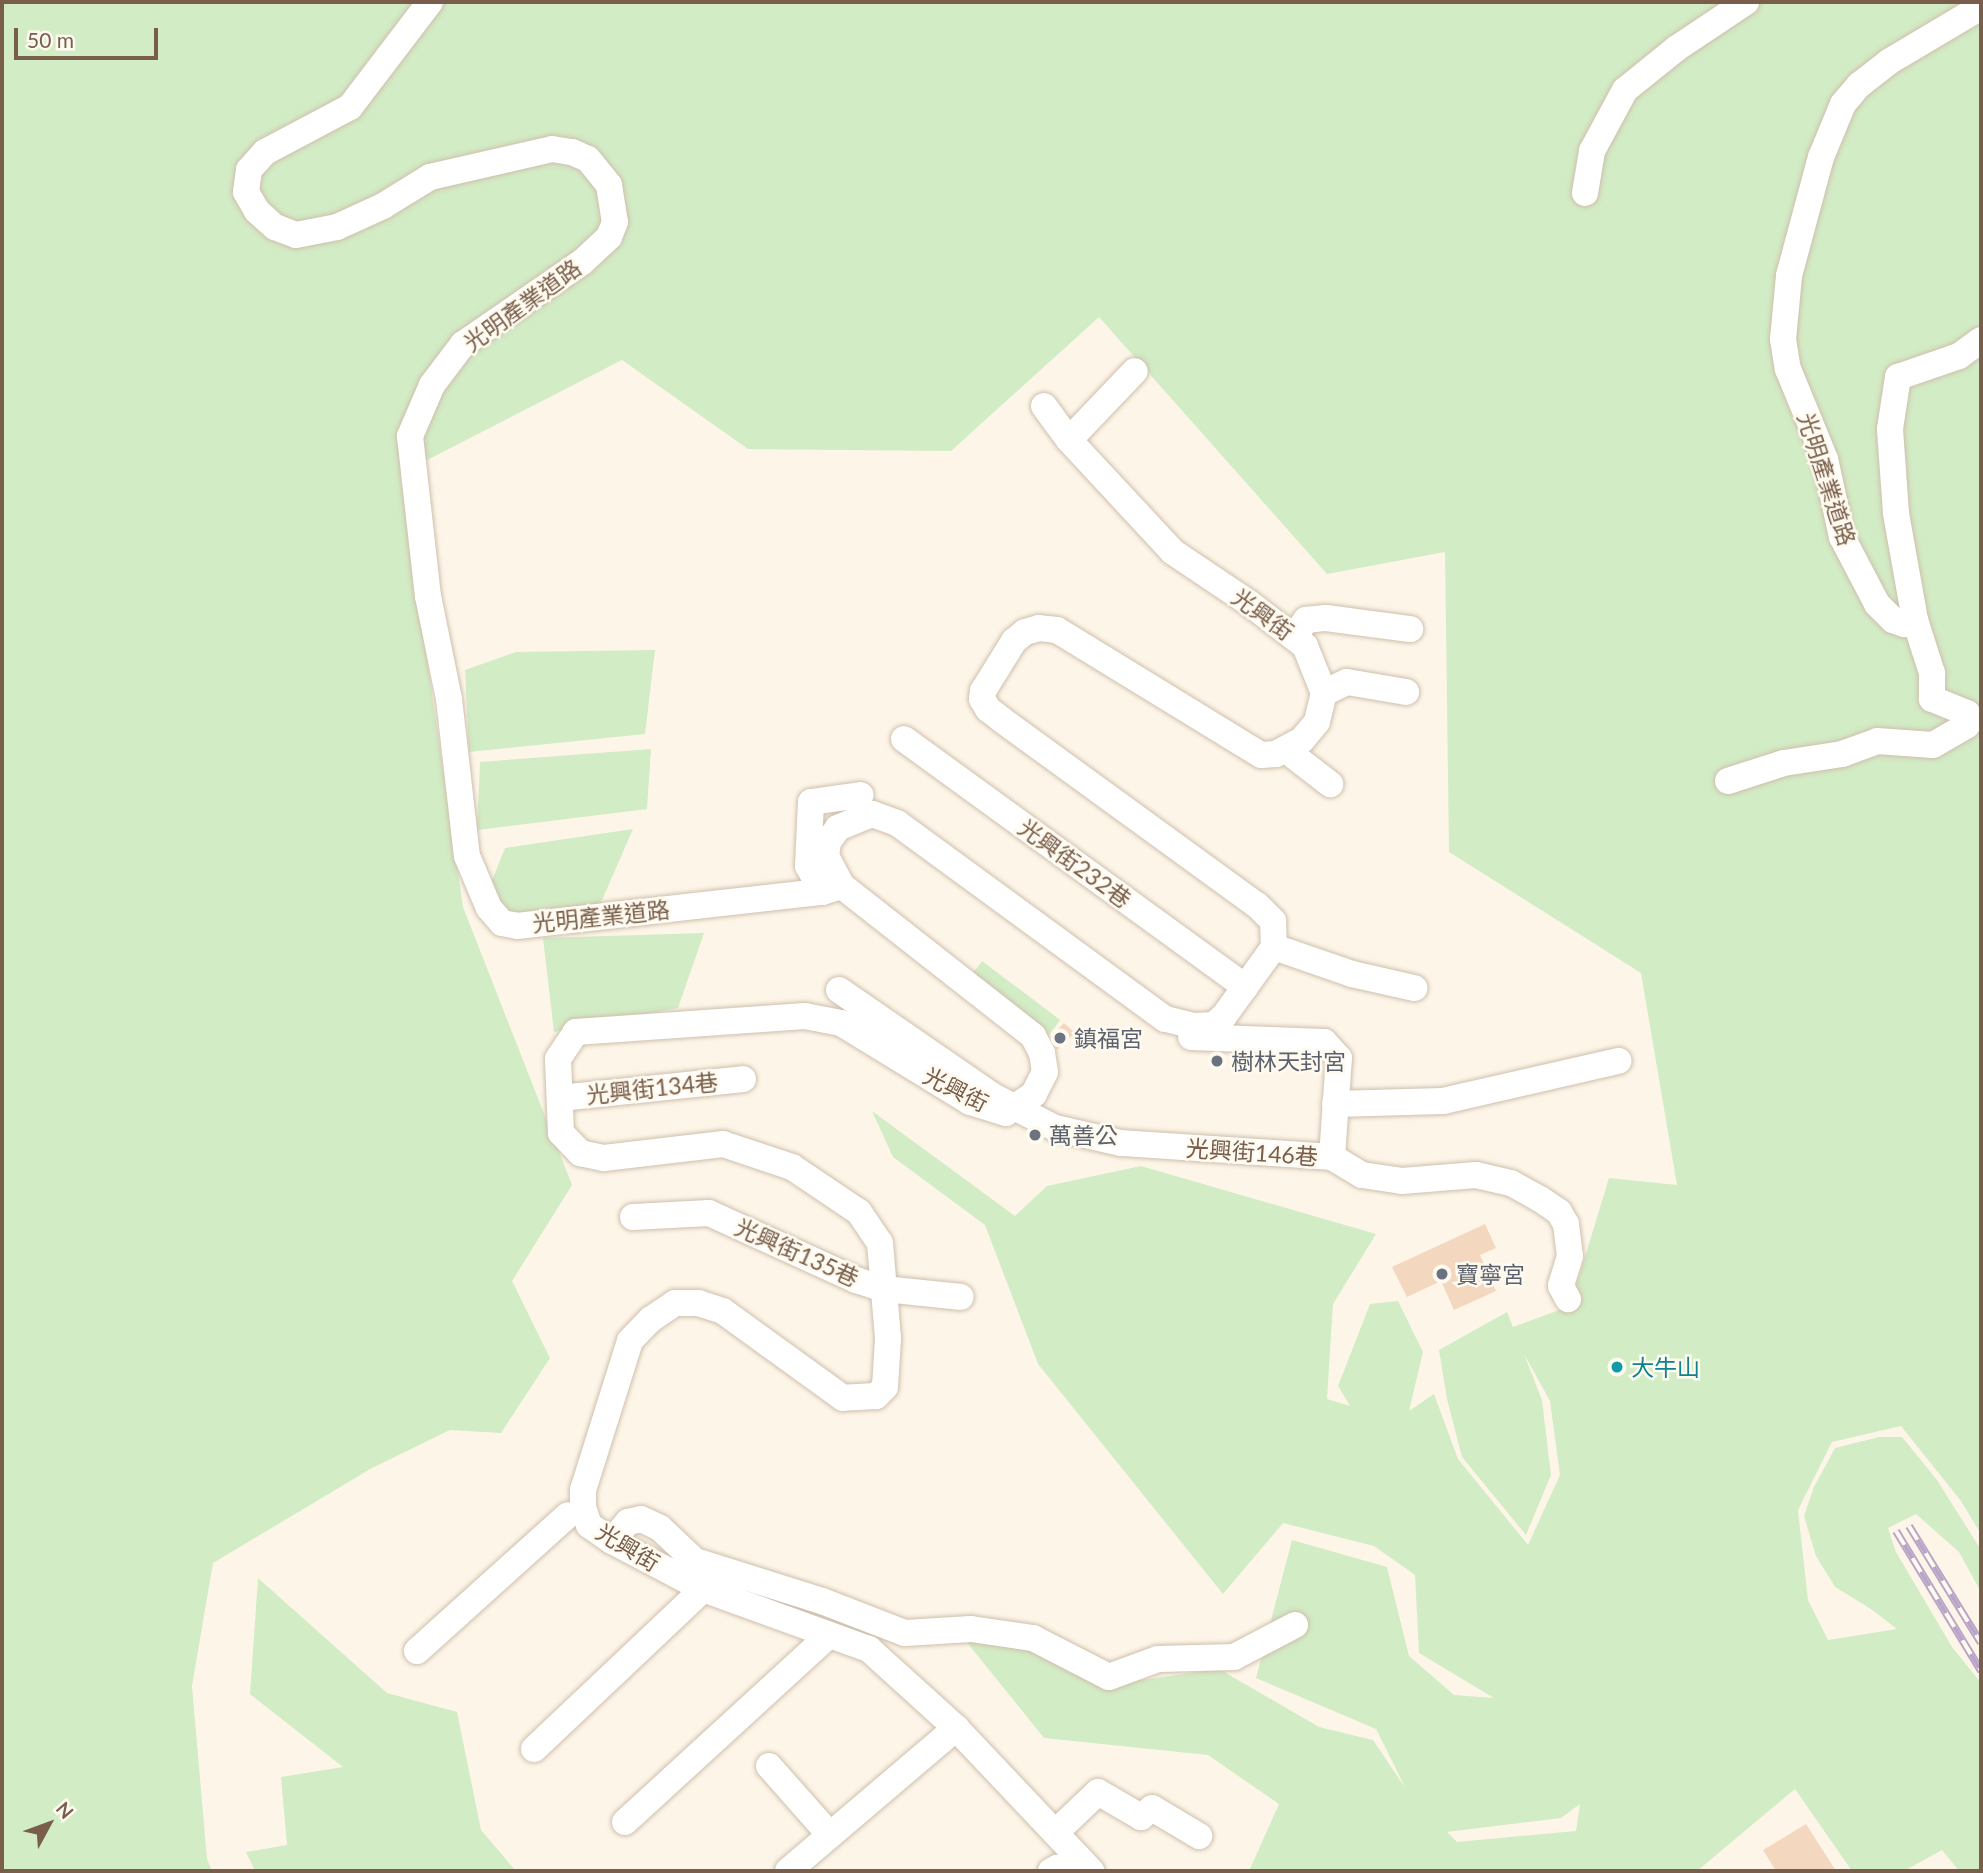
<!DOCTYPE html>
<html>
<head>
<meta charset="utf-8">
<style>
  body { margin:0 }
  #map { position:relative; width:1983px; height:1873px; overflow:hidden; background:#fdf6e8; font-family:Lato,"Noto Sans TC",sans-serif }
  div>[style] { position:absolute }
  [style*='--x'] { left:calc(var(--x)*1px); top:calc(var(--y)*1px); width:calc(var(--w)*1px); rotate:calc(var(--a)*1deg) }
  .green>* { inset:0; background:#d2ecc5; transform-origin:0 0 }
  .building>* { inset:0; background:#f3d7bf }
  .roads { filter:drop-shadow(0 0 2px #cfbfad) drop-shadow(0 0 2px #cfbfad) }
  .minor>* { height:26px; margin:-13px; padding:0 13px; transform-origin:13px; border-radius:13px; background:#fff }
  .rail>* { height:8px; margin-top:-4px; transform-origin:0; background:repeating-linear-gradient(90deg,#fffaef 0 16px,#baa5c8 0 32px); box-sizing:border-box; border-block:2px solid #baa5c8 }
  .dots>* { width:19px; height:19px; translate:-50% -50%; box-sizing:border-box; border:4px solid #fffaef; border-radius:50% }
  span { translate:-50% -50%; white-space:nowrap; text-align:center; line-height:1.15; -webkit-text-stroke:5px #fffaef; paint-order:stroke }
  .street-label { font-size:23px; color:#785e4b }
  .worship-label { font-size:23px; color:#5b616d }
  .left { translate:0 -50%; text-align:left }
  .culture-label { font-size:23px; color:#0d838f }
  .frame { position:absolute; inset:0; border:4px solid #785e4b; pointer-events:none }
  .north { position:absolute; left:14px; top:1789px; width:70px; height:70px; -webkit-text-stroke:5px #fffaef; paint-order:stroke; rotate:49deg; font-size:19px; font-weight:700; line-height:28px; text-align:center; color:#785e4b }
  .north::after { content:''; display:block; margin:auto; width:24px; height:32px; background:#785e4b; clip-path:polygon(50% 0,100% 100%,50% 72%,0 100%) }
  .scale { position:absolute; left:14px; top:28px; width:144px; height:32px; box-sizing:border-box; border:4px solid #785e4b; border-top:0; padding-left:9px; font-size:21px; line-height:24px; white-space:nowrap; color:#785e4b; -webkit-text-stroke:5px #fffaef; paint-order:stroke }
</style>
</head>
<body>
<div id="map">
  <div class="green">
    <i style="clip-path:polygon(evenodd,2px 2px,1981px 2px,1981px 1534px,1961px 1501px,1901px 1426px,1832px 1442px,1798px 1510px,1808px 1600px,1828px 1640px,1897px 1629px,1871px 1609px,1835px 1587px,1816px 1556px,1804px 1516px,1814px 1487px,1835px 1448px,1879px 1437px,1902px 1437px,1937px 1480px,1981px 1550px,1981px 1592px,1959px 1552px,1916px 1514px,1888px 1528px,1896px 1552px,1952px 1647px,1981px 1683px,1981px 1871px,1959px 1871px,1942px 1850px,1904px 1871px,1852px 1871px,1795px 1789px,1697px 1871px,1249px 1871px,1279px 1804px,1208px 1755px,1044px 1738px,965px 1640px,1034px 1648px,1120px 1683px,1219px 1669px,1319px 1727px,1373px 1740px,1406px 1789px,1376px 1729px,1256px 1678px,1292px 1540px,1387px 1567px,1409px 1656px,1454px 1695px,1494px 1698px,1419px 1653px,1415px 1575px,1374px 1546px,1283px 1523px,1223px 1594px,1038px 1364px,985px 1225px,893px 1157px,872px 1111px,1015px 1216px,1047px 1186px,1141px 1166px,1376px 1234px,1333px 1304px,1327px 1399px,1350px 1406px,1338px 1386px,1370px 1304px,1398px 1301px,1423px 1352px,1409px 1411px,1434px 1394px,1458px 1459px,1528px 1545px,1560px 1475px,1550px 1401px,1524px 1354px,1542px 1400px,1551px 1475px,1526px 1535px,1462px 1457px,1447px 1399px,1439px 1350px,1507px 1312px,1513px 1327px,1570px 1306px,1609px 1178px,1677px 1185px,1641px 973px,1449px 852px,1445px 552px,1327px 574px,1099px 317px,951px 451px,748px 449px,622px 360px,400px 474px,463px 907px,572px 1185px,512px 1281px,550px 1358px,501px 1433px,450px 1430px,372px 1468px,213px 1563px,192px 1686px,207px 1859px,212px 1871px,2px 1871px,2px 2px,1580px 1804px,1576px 1831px,1457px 1842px,1447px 1832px,1561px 1818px,1580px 1804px)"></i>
    <i style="clip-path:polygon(655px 650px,645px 734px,469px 752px,465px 670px,516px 652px)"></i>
    <i style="clip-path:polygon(651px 749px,647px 809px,477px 830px,480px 762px)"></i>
    <i style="clip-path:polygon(633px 829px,599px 907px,504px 917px,491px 883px,505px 848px)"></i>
    <i style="clip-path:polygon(704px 933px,678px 1008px,554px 1032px,543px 938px)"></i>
    <i style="left:982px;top:961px;width:98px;height:24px;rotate:37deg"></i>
    <i style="clip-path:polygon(258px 1578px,387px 1693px,457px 1712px,481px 1830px,516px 1871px,255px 1871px,246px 1852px,287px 1845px,281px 1777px,343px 1767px,250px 1694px)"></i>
  </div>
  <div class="building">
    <i style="clip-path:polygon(1064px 1023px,1075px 1033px,1057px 1050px,1051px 1036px)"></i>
    <i style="clip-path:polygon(1485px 1224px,1496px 1248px,1480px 1255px,1496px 1291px,1454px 1310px,1441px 1281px,1407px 1297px,1392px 1267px)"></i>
    <i style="clip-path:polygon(1806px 1824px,1836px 1871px,1776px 1871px,1763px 1850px)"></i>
  </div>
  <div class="roads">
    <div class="minor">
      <i style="--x:430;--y:2;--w:132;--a:127.3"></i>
      <i style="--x:350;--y:107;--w:96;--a:152.1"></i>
      <i style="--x:265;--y:152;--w:24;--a:132"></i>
      <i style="--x:249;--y:170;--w:22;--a:98"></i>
      <i style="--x:246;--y:192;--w:22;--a:60"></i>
      <i style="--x:257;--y:211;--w:24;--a:42"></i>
      <i style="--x:275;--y:227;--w:22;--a:21"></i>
      <i style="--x:296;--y:235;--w:42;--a:-11"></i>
      <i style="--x:337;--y:227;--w:51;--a:-24.5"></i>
      <i style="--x:383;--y:206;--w:55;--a:-31.7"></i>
      <i style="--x:430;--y:177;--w:125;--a:-12.9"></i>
      <i style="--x:552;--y:149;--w:20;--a:9"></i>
      <i style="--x:572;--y:152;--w:17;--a:24"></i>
      <i style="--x:588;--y:159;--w:33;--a:51"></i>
      <i style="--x:609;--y:185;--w:37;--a:81"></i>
      <i style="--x:615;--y:222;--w:16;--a:112"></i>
      <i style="--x:609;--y:237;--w:37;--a:137"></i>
      <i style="--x:582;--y:262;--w:145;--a:145.4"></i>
      <i style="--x:463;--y:344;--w:51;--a:127.1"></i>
      <i style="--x:432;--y:385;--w:56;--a:113.3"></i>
      <i style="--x:410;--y:436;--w:161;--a:83.6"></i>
      <i style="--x:428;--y:596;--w:105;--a:78.5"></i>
      <i style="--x:449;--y:699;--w:158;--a:83.5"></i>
      <i style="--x:467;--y:856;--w:56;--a:67.1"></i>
      <i style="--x:489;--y:908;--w:20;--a:49"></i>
      <i style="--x:502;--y:923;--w:15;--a:11"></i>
      <i style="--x:517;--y:926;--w:307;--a:-6.4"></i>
      <i style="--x:822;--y:892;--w:21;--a:-17"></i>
      <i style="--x:1981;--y:7;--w:106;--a:149.3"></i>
      <i style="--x:1890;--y:61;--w:39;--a:142"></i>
      <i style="--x:1859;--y:85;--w:25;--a:130"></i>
      <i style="--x:1843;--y:104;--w:57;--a:112.5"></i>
      <i style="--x:1821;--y:157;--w:123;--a:105.1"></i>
      <i style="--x:1789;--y:276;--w:63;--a:95.4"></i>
      <i style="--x:1783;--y:339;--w:30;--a:81"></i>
      <i style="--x:1788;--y:369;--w:97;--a:67.7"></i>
      <i style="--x:1825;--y:459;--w:80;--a:77.7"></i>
      <i style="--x:1842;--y:537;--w:76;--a:62.4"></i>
      <i style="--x:1877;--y:604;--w:23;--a:45"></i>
      <i style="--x:1893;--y:620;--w:12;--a:20"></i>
      <i style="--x:1904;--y:624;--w:12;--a:-20"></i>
      <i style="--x:1915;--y:620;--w:109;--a:-100.1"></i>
      <i style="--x:1896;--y:513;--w:84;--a:-94.1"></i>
      <i style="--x:1890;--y:429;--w:53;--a:-81.3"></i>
      <i style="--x:1898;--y:377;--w:65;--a:-19"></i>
      <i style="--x:1959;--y:356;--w:27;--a:-36"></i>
      <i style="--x:1585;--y:193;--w:43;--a:-80.5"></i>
      <i style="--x:1592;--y:151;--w:69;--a:-61.6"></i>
      <i style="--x:1625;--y:90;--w:67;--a:-38.9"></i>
      <i style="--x:1677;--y:48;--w:83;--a:-33.7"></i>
      <i style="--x:1044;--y:406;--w:42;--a:53.7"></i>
      <i style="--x:1069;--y:440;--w:153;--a:47.1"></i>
      <i style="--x:1173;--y:552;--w:92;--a:33.9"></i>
      <i style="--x:1249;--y:603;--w:71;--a:37.5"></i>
      <i style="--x:1305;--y:646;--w:51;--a:68"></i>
      <i style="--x:1324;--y:693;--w:30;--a:104"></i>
      <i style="--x:1317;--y:722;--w:23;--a:130"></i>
      <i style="--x:1302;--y:740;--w:30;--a:152"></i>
      <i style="--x:1276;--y:754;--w:15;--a:176"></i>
      <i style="--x:1261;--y:755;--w:239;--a:-148.5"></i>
      <i style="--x:1057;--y:630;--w:18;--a:-174"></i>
      <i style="--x:1039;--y:628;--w:15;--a:164"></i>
      <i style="--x:1025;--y:632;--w:14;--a:141"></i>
      <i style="--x:1014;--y:641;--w:59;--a:121.8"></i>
      <i style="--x:983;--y:691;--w:8;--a:97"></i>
      <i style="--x:982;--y:699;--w:12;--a:59"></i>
      <i style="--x:988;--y:709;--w:18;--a:38"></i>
      <i style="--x:1002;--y:720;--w:315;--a:36"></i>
      <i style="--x:1257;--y:905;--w:23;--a:45"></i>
      <i style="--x:1273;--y:921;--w:26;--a:88"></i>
      <i style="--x:1274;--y:947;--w:85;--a:125.9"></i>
      <i style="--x:1224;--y:1016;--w:13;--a:138"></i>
      <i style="--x:1214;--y:1025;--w:20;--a:177"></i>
      <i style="--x:1194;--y:1026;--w:30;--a:-166"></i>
      <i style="--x:1165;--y:1019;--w:332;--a:-143.8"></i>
      <i style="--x:897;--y:823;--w:27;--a:-160"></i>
      <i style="--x:872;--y:814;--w:37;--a:158"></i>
      <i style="--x:838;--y:828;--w:17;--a:126"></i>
      <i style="--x:828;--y:842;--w:14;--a:98"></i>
      <i style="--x:826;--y:856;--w:34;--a:62"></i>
      <i style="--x:842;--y:886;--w:243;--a:38.1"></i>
      <i style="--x:1033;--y:1036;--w:19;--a:62"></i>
      <i style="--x:1042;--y:1053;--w:19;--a:81"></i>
      <i style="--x:1045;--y:1072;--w:25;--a:117"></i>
      <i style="--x:1034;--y:1094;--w:34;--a:146"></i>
      <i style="--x:1006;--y:1113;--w:38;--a:-163"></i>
      <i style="--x:970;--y:1102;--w:151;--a:-148.5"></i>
      <i style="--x:841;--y:1023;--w:37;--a:-169"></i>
      <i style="--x:805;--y:1016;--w:230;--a:176"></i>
      <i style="--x:576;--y:1032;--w:32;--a:124"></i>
      <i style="--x:558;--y:1059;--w:74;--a:87.7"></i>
      <i style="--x:561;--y:1133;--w:28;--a:46"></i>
      <i style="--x:580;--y:1153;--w:25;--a:12"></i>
      <i style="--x:604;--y:1158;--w:120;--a:-6.7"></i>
      <i style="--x:723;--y:1144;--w:73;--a:18.4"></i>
      <i style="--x:792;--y:1167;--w:81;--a:33.9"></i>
      <i style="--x:859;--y:1212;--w:37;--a:56"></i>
      <i style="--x:880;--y:1243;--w:96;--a:85.2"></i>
      <i style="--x:888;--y:1339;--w:48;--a:93.6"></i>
      <i style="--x:885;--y:1387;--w:13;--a:135"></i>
      <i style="--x:876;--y:1396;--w:33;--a:177"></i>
      <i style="--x:843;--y:1398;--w:148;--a:-144.1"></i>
      <i style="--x:723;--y:1311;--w:25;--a:-162"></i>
      <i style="--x:699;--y:1303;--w:24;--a:180"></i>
      <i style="--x:675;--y:1303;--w:29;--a:146"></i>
      <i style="--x:651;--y:1319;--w:30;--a:134"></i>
      <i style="--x:630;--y:1341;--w:156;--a:107.5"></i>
      <i style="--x:583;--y:1490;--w:17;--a:90"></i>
      <i style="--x:583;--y:1507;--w:19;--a:72"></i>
      <i style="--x:589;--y:1525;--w:28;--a:35"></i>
      <i style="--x:612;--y:1541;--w:103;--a:27.8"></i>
      <i style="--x:703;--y:1589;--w:177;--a:19.9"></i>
      <i style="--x:869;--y:1649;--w:118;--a:42.2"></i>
      <i style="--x:956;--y:1728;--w:197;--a:46.6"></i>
      <i style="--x:1069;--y:440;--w:95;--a:-46.3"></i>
      <i style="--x:1294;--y:637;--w:21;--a:-55"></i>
      <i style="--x:1306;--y:620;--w:20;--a:-6"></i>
      <i style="--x:1326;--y:618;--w:85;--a:7.5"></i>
      <i style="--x:1324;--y:693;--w:25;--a:-26"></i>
      <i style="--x:1347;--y:682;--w:60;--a:9.6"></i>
      <i style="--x:904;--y:739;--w:422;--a:36"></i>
      <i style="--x:1286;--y:750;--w:56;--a:37.7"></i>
      <i style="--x:1728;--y:781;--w:59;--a:-17.8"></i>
      <i style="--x:1784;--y:763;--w:59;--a:-8.8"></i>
      <i style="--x:1842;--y:754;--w:37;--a:-20"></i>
      <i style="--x:1877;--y:741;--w:56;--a:4.1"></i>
      <i style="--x:1933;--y:745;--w:39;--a:-30"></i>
      <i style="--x:1967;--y:725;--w:12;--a:-90"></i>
      <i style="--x:1967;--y:713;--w:38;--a:-158"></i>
      <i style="--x:1932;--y:699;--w:26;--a:-90"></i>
      <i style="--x:1932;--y:673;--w:56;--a:-107.8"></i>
      <i style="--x:822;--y:892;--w:30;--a:-118"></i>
      <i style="--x:808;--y:866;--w:64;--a:-87.3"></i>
      <i style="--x:811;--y:802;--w:50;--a:-8"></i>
      <i style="--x:1274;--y:947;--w:83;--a:19.1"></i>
      <i style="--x:1352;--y:974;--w:64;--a:12.7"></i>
      <i style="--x:839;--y:990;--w:185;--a:34.6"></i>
      <i style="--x:991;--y:1095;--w:72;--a:27.3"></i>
      <i style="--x:1055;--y:1128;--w:68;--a:12.8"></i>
      <i style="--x:1121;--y:1143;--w:211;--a:3.8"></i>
      <i style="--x:1332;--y:1157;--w:99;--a:-86"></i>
      <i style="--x:1339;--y:1058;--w:22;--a:-133"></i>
      <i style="--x:1324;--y:1042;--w:133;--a:-177.8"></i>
      <i style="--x:560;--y:1098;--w:184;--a:-5.9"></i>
      <i style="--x:1335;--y:1104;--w:108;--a:-1.6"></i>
      <i style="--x:1443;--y:1101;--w:180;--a:-12.9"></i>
      <i style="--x:1332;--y:1157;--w:35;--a:31"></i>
      <i style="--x:1362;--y:1175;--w:40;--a:8.5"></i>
      <i style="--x:1402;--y:1181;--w:74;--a:-4.6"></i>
      <i style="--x:1476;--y:1175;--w:36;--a:13"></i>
      <i style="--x:1511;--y:1183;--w:33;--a:29"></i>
      <i style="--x:1540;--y:1199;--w:23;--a:34"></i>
      <i style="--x:1559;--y:1212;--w:14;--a:60"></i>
      <i style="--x:1566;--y:1224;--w:32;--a:83"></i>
      <i style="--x:1570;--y:1256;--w:31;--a:107"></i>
      <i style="--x:1561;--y:1286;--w:15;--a:62"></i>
      <i style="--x:633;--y:1217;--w:76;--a:-3"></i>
      <i style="--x:709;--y:1213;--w:162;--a:24.5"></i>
      <i style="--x:856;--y:1280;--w:29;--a:18"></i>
      <i style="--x:884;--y:1289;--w:77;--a:5.9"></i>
      <i style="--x:612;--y:1541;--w:25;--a:-50"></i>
      <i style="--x:628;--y:1522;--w:13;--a:-13"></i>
      <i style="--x:641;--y:1519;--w:21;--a:25"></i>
      <i style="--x:660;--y:1528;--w:48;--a:43.3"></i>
      <i style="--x:695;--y:1561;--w:133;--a:17.5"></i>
      <i style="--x:822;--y:1601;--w:89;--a:21.1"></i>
      <i style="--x:905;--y:1633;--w:66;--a:-3.5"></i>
      <i style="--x:971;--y:1629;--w:63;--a:8.3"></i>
      <i style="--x:1033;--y:1638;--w:85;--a:27.2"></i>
      <i style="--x:1109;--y:1677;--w:52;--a:-20.2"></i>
      <i style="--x:1158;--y:1659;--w:76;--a:-1.5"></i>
      <i style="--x:1234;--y:1657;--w:69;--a:-27.7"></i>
      <i style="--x:417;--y:1651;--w:203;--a:-42"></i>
      <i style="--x:534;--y:1749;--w:233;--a:-43.4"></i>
      <i style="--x:769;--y:1766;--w:92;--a:48.5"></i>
      <i style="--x:625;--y:1822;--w:275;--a:-42.5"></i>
      <i style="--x:1056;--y:1832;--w:58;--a:-43.6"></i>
      <i style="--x:1098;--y:1792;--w:50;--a:30.2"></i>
      <i style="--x:1141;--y:1817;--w:14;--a:-39"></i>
      <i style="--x:1152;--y:1808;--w:55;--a:30.8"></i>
      <i style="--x:788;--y:1871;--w:221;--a:-40.4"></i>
      <i style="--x:1051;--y:1871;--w:7;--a:-27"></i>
      <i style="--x:1057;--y:1868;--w:5;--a:37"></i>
    </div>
  </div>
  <div class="rail">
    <i style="--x:1909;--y:1526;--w:137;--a:58.4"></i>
    <i style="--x:1896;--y:1531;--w:164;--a:58.7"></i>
  </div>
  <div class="dots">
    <i style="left:1060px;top:1038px;background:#6b7280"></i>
    <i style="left:1217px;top:1061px;background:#6b7280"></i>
    <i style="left:1035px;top:1135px;background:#6b7280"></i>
    <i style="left:1442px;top:1274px;background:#6b7280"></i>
    <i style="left:1617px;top:1367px;background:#0f9aa8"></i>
  </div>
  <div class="street-label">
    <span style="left:522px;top:305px;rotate:-36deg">光明產業道路</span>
    <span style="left:1827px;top:479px;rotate:72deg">光明產業道路</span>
    <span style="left:1263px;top:614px;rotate:36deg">光興街</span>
    <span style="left:1075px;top:863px;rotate:36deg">光興街232巷</span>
    <span style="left:601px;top:916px;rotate:-6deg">光明產業道路</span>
    <span style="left:652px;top:1088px;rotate:-6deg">光興街134巷</span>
    <span style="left:956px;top:1089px;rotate:27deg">光興街</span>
    <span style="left:1252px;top:1152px;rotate:4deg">光興街146巷</span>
    <span style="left:797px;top:1252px;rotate:24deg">光興街135巷</span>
    <span style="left:628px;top:1547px;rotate:31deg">光興街</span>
  </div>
  <div class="worship-label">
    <span class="left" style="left:1074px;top:1038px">鎮福宮</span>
    <span class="left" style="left:1231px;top:1061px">樹林天封宮</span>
    <span class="left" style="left:1049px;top:1135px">萬善公</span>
    <span class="left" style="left:1456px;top:1274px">寶寧宮</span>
  </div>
  <div class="culture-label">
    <span class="left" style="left:1631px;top:1367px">大牛山</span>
  </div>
  <div class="frame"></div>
  <div class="north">N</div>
  <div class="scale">50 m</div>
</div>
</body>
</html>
